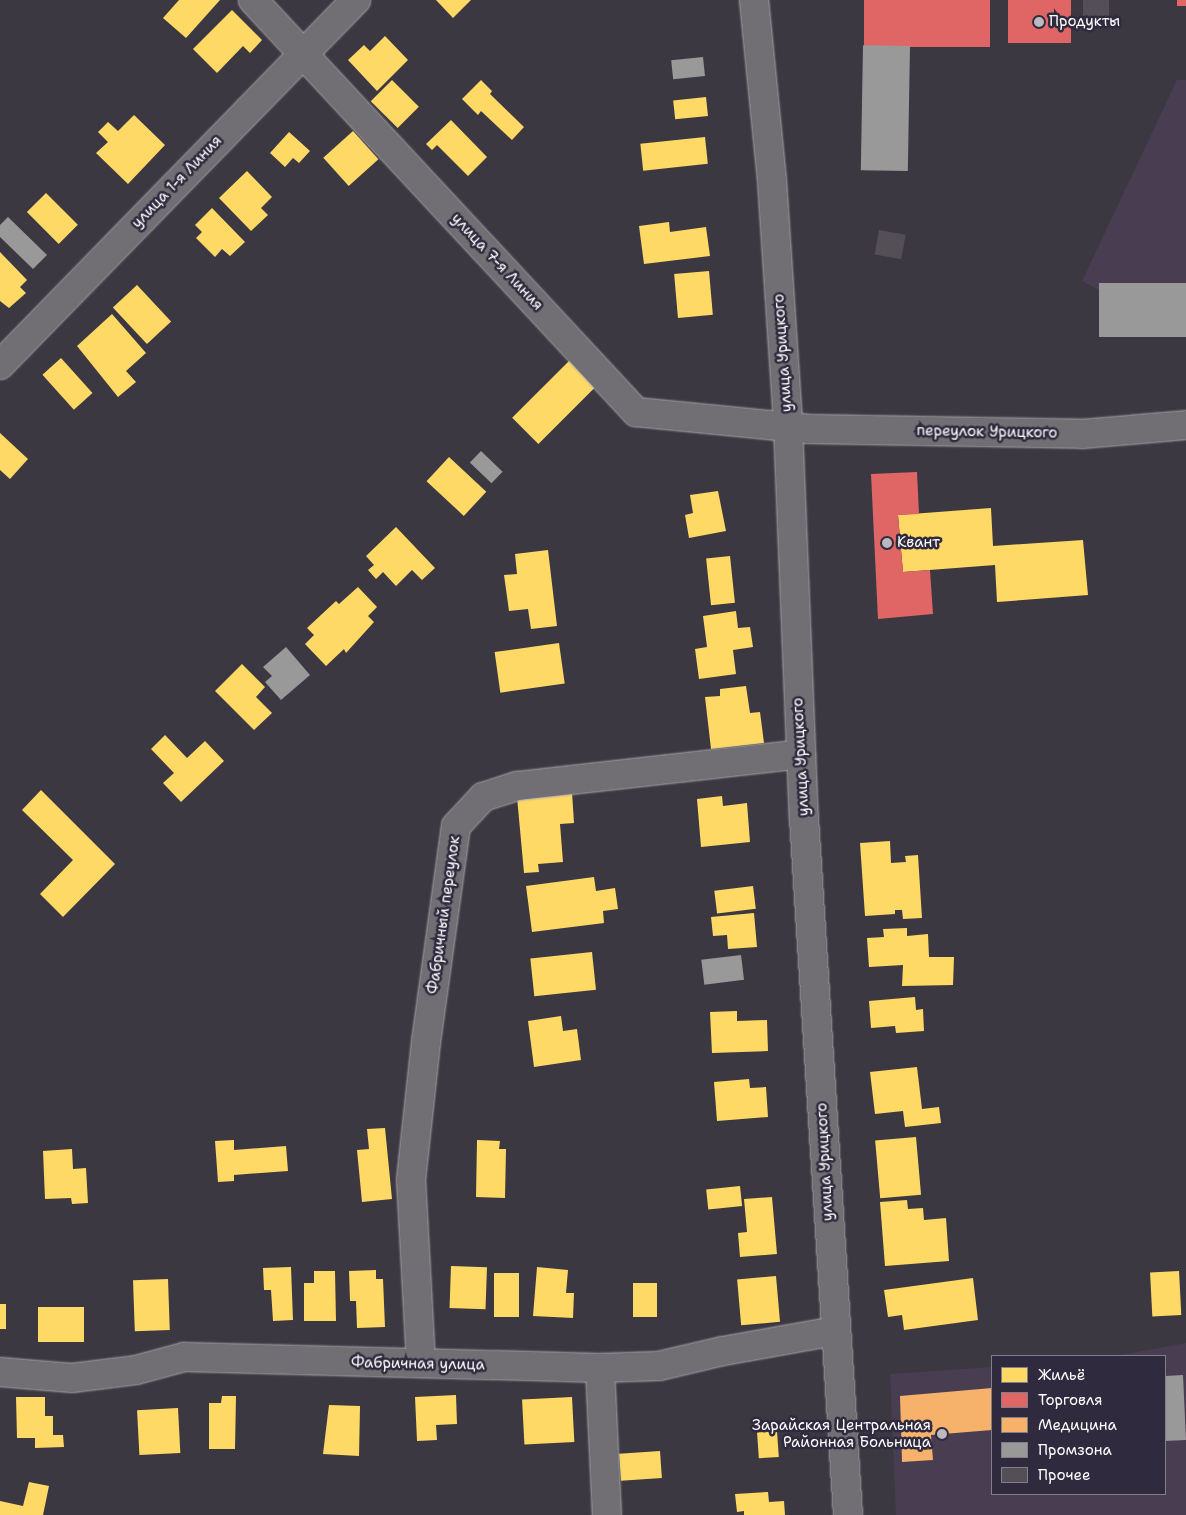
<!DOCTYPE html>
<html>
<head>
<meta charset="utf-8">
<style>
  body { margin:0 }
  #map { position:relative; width:1186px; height:1515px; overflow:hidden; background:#3c3842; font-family:"Shantell Sans",sans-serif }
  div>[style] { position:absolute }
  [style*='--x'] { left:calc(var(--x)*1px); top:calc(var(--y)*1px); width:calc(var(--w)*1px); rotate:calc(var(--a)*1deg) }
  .built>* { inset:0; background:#483d51 }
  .homes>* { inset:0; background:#ffd966; transform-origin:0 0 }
  .shops>* { inset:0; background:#e06666; transform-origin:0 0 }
  .health>* { inset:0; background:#f6b26b }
  .industry>* { inset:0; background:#999; transform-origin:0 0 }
  .building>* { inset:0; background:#544e57; transform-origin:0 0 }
  .roads { filter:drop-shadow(0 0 1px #a7a5aa) drop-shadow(0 0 1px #a7a5aa) }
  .street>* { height:28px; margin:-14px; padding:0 14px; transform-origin:14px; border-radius:14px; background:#716f74 }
  .secondary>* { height:28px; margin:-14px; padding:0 14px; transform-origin:14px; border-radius:14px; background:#716f74 }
  .dots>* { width:14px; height:14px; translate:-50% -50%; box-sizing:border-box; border:2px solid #2f2a3d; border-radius:50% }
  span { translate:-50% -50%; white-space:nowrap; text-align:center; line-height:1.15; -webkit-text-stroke:5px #2f2a3d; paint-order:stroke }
  .poi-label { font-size:15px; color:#fff }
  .left { translate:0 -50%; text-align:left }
  .right { translate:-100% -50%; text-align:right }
  .street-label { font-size:15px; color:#fff }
  .legend { position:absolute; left:991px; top:1355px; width:175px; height:140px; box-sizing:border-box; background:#2f2a3d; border:1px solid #827f8b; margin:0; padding:6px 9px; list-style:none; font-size:15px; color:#fff }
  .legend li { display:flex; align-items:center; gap:10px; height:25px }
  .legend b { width:25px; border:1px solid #827f8b }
</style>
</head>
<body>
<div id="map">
  <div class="built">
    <i style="clip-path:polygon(1177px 80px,1186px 80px,1186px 283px,1099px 290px,1082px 281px)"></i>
    <i style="clip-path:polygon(1186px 1343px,1186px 1515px,896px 1515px,890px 1374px,992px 1367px,992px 1494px,1165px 1494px,1165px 1356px,1115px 1356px)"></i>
  </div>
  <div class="homes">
    <i style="clip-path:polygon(179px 0,220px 0,186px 38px,163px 18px)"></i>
    <i style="clip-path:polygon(436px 0,471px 0,453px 18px)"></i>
    <i style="clip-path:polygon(232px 10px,262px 40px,250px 53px,243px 46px,217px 73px,193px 49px)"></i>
    <i style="clip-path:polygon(385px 36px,408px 60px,377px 91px,348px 60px,364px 45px,370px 51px)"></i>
    <i style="left:392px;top:80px;width:38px;height:30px;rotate:45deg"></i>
    <i style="clip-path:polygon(481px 80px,492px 91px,490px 94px,524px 127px,512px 140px,481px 111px,478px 115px,462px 99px)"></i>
    <i style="left:706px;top:97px;width:19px;height:33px;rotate:84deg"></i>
    <i style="clip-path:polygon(134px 115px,165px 145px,128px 184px,96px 153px,108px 142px,98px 132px,108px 122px,118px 131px)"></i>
    <i style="clip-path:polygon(451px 120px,487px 157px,468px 176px,437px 145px,432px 150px,426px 144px)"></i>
    <i style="left:353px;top:131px;width:38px;height:40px;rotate:48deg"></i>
    <i style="clip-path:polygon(289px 132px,310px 151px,299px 163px,293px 158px,285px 167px,270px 153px)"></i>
    <i style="left:705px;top:137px;width:27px;height:65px;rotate:84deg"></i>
    <i style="clip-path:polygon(247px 171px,272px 197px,261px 208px,268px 215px,251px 231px,219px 198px)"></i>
    <i style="left:46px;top:193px;width:45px;height:27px;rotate:45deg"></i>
    <i style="clip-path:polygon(212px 208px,245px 242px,230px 256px,222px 249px,215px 257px,196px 238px,202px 232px,195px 225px)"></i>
    <i style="clip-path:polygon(669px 222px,670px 232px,706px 227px,710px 256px,644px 264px,639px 226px)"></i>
    <i style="clip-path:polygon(0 252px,27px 280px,20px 287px,26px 293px,9px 308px,0 301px)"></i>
    <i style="left:709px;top:271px;width:44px;height:35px;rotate:85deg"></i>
    <i style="left:137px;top:285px;width:50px;height:33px;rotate:47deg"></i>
    <i style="clip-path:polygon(112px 314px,146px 353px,126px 371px,136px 382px,118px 397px,77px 346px)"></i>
    <i style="left:573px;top:357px;width:37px;height:86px;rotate:45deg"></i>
    <i style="left:61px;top:358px;width:47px;height:25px;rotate:48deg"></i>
    <i style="clip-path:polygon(0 433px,28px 459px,10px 479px,0 470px)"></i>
    <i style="left:449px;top:457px;width:51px;height:33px;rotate:43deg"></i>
    <i style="clip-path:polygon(718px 491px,726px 531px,689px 538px,685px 515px,693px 513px,690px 495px)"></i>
    <i style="clip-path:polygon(991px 508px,993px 546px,1083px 540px,1088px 595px,997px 602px,995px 565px,903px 572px,898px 515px)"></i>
    <i style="clip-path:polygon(396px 527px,435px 568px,422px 580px,412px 570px,396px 586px,383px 572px,376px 579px,368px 570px,374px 565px,366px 556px)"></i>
    <i style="clip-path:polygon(548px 550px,557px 626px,531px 629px,528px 609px,509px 611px,504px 575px,517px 574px,515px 554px)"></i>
    <i style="left:730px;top:556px;width:47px;height:24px;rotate:84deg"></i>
    <i style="clip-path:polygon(358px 587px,377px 607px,368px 616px,374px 622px,346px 653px,344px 649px,326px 666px,305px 644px,314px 635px,307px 628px,336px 601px,339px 604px)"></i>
    <i style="clip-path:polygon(736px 611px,738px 628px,750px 627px,753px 647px,733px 650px,736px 674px,699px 679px,695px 649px,707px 647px,703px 616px)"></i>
    <i style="left:559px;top:643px;width:41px;height:65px;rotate:82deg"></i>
    <i style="clip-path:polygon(242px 664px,265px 687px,256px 697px,272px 713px,254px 730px,215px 691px)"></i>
    <i style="clip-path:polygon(746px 686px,750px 713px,760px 712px,764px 743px,711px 749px,705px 697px,720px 696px,720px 689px)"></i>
    <i style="clip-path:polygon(165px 735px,187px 758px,205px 741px,224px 761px,181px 802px,163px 783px,174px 773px,151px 749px)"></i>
    <i style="clip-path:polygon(41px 790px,115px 864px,63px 917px,40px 894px,73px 860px,22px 810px)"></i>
    <i style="clip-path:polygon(572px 792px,574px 823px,560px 824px,563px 862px,538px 864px,539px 872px,524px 873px,517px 797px)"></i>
    <i style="clip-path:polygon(722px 796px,723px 806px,747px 803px,750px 842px,701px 847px,697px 799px)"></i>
    <i style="clip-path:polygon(890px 841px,891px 863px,906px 862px,905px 856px,918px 855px,922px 918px,903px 919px,902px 910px,895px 910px,895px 914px,865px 916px,860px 843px)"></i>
    <i style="clip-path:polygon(594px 877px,596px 891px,615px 888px,618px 909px,603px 911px,604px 923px,532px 932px,526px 886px)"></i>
    <i style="left:753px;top:886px;width:23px;height:39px;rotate:83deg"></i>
    <i style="clip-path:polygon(754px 913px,757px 947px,728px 949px,727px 935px,713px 936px,711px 917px)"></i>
    <i style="clip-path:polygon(907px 928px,907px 936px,928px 934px,929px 957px,954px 957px,953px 985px,902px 986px,903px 965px,869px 967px,867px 938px,884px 937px,883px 929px)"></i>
    <i style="left:592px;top:952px;width:38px;height:62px;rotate:84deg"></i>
    <i style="clip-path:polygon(915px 997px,916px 1010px,923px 1009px,924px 1031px,896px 1033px,895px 1026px,871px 1028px,869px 1001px)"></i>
    <i style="clip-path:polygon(737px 1011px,737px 1021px,767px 1020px,768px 1051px,712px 1053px,710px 1012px)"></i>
    <i style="clip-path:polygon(561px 1016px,563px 1031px,577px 1029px,581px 1060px,534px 1067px,528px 1021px)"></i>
    <i style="clip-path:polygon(917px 1067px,922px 1109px,939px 1107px,941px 1123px,905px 1127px,903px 1111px,875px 1114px,870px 1072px)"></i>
    <i style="clip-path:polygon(749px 1079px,750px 1088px,766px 1087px,768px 1117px,717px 1121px,714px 1082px)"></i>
    <i style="clip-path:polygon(385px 1128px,392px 1199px,362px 1202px,357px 1150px,369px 1149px,367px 1129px)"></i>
    <i style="left:916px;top:1137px;width:58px;height:41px;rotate:85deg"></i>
    <i style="clip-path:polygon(234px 1140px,234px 1150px,286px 1146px,288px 1171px,234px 1175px,234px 1181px,218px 1182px,215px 1141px)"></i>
    <i style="clip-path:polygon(477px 1140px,500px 1141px,499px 1149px,506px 1149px,505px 1198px,476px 1197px)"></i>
    <i style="clip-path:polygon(72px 1149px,73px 1169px,86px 1168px,88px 1203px,72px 1204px,71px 1198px,45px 1199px,43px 1151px)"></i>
    <i style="left:740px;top:1186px;width:20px;height:34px;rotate:84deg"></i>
    <i style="clip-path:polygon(772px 1197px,777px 1254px,740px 1257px,738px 1233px,747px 1232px,744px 1199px)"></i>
    <i style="clip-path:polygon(907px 1200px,908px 1209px,923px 1208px,924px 1220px,946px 1218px,949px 1261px,885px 1266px,880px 1202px)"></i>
    <i style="left:451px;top:1266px;width:36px;height:42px;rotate:2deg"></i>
    <i style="clip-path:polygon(291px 1267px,293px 1320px,273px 1321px,271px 1290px,264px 1290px,263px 1268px)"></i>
    <i style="clip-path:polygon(537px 1267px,568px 1270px,566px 1293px,574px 1293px,573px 1318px,533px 1316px)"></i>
    <i style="clip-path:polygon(376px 1270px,376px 1279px,383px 1279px,385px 1327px,357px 1328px,356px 1301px,350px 1301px,349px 1271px)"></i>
    <i style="clip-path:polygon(314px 1271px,335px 1271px,336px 1321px,304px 1321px,304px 1283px,314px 1283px)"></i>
    <i style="left:1179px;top:1271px;width:44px;height:29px;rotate:87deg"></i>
    <i style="left:494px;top:1273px;width:25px;height:44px"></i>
    <i style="left:776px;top:1276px;width:46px;height:39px;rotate:85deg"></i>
    <i style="clip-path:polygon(973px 1278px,978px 1320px,904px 1330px,902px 1315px,888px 1317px,884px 1290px)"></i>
    <i style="left:168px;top:1279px;width:51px;height:35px;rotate:88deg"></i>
    <i style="left:633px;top:1283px;width:24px;height:34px"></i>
    <i style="left:0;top:1304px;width:6px;height:25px"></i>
    <i style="left:84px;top:1307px;width:35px;height:46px;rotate:90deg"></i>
    <i style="clip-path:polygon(456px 1395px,457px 1424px,436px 1425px,437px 1440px,417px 1441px,415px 1397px)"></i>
    <i style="clip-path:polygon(222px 1396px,236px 1396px,235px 1449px,209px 1449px,209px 1403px,221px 1403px)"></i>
    <i style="clip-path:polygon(16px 1397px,45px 1397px,45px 1416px,53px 1416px,53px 1435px,63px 1435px,64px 1447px,35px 1448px,35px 1438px,17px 1438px)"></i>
    <i style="left:572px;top:1397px;width:45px;height:50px;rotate:87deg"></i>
    <i style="clip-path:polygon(329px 1405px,360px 1406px,359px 1456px,323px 1454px)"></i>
    <i style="left:178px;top:1408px;width:45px;height:41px;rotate:87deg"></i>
    <i style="left:777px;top:1431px;width:26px;height:20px;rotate:86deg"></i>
    <i style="left:660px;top:1451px;width:27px;height:41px;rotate:86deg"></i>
    <i style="clip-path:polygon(29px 1482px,49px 1486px,43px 1515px,0 1515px,0 1501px,23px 1506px)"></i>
    <i style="clip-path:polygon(768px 1492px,769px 1502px,784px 1501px,785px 1515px,744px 1515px,744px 1511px,737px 1512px,735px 1494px)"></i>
  </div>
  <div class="shops">
    <i style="left:864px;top:0;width:126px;height:47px"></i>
    <i style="left:1008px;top:0;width:63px;height:43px"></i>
    <i style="left:1177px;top:0;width:9px;height:6px"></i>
    <i style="clip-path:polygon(917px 472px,919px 514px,898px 515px,903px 572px,930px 570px,933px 614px,878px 619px,871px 474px)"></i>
  </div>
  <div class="health">
    <i style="clip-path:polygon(992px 1388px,992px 1430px,931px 1435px,933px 1460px,902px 1462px,900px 1396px)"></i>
  </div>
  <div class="industry">
    <i style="left:910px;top:46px;width:125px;height:47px;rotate:91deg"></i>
    <i style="left:703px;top:57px;width:19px;height:32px;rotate:84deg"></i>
    <i style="clip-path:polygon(8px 217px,47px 255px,33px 269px,0 237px,0 225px)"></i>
    <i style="left:1186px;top:283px;width:54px;height:87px;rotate:90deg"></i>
    <i style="left:481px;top:451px;width:30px;height:16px;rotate:44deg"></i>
    <i style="clip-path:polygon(286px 647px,310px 675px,281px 700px,265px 682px,272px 676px,263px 667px)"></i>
    <i style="left:741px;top:955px;width:25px;height:40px;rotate:83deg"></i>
    <i style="clip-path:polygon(1183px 1375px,1186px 1440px,1165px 1441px,1165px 1376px)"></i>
  </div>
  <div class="building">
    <i style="left:1083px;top:0;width:26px;height:21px"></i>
    <i style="left:879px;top:230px;width:27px;height:25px;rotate:10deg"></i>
  </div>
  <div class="roads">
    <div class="street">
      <i style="--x:253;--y:0;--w:563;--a:47.09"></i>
      <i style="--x:636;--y:412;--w:174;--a:5.6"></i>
      <i style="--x:809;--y:429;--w:273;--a:1"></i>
      <i style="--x:1082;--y:434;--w:104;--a:-4.9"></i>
      <i style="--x:0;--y:365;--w:510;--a:-45.72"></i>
      <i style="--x:421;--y:1363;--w:183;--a:-93.1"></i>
      <i style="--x:411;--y:1180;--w:139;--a:-83.8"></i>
      <i style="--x:426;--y:1042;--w:218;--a:-82.1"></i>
      <i style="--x:456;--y:826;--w:40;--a:-47"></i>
      <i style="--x:483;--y:797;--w:36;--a:-18"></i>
      <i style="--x:517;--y:786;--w:286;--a:-6.4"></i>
      <i style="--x:600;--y:1368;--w:147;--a:87.3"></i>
      <i style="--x:0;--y:1372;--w:72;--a:4.8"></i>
      <i style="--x:72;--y:1378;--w:64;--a:-7.1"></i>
      <i style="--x:136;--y:1370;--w:50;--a:-15.2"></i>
      <i style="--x:184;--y:1357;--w:416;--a:1.5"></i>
      <i style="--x:600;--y:1368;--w:59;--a:-1.9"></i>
      <i style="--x:659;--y:1366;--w:66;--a:-13.2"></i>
      <i style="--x:723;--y:1351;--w:114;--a:-10.1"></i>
    </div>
    <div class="secondary">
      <i style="--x:754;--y:0;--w:182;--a:84.3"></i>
      <i style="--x:772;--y:181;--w:245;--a:86.2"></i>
      <i style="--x:788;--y:425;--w:393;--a:87.7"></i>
      <i style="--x:804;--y:818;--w:698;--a:86.39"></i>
    </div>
  </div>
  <div class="dots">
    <i style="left:1039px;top:22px;background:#bbb9bd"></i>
    <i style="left:887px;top:543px;background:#bbb9bd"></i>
    <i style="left:942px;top:1434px;background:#bbb9bd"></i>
  </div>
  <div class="poi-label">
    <span class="left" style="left:1049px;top:22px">Продукты</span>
    <span class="left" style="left:897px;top:543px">Квант</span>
    <span class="right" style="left:931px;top:1434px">Зарайская Центральная<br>Районная Больница</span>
  </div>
  <div class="street-label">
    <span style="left:177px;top:182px;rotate:-46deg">улица 1-я Линия</span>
    <span style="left:497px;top:262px;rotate:47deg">улица 7-я Линия</span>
    <span style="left:783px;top:353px;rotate:-94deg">улица Урицкого</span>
    <span style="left:987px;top:432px;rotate:1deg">переулок Урицкого</span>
    <span style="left:801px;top:757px;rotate:-93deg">улица Урицкого</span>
    <span style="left:444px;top:915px;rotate:-82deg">Фабричный переулок</span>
    <span style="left:825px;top:1162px;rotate:-93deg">улица Урицкого</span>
    <span style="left:418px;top:1364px;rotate:1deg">Фабричная улица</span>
  </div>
  <ul class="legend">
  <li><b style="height:14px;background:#ffd966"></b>Жильё</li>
  <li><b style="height:14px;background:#e06666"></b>Торговля</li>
  <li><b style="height:14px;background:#f6b26b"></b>Медицина</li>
  <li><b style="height:14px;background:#999"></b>Промзона</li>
  <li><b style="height:14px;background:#544e57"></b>Прочее</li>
  </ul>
</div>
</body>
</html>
